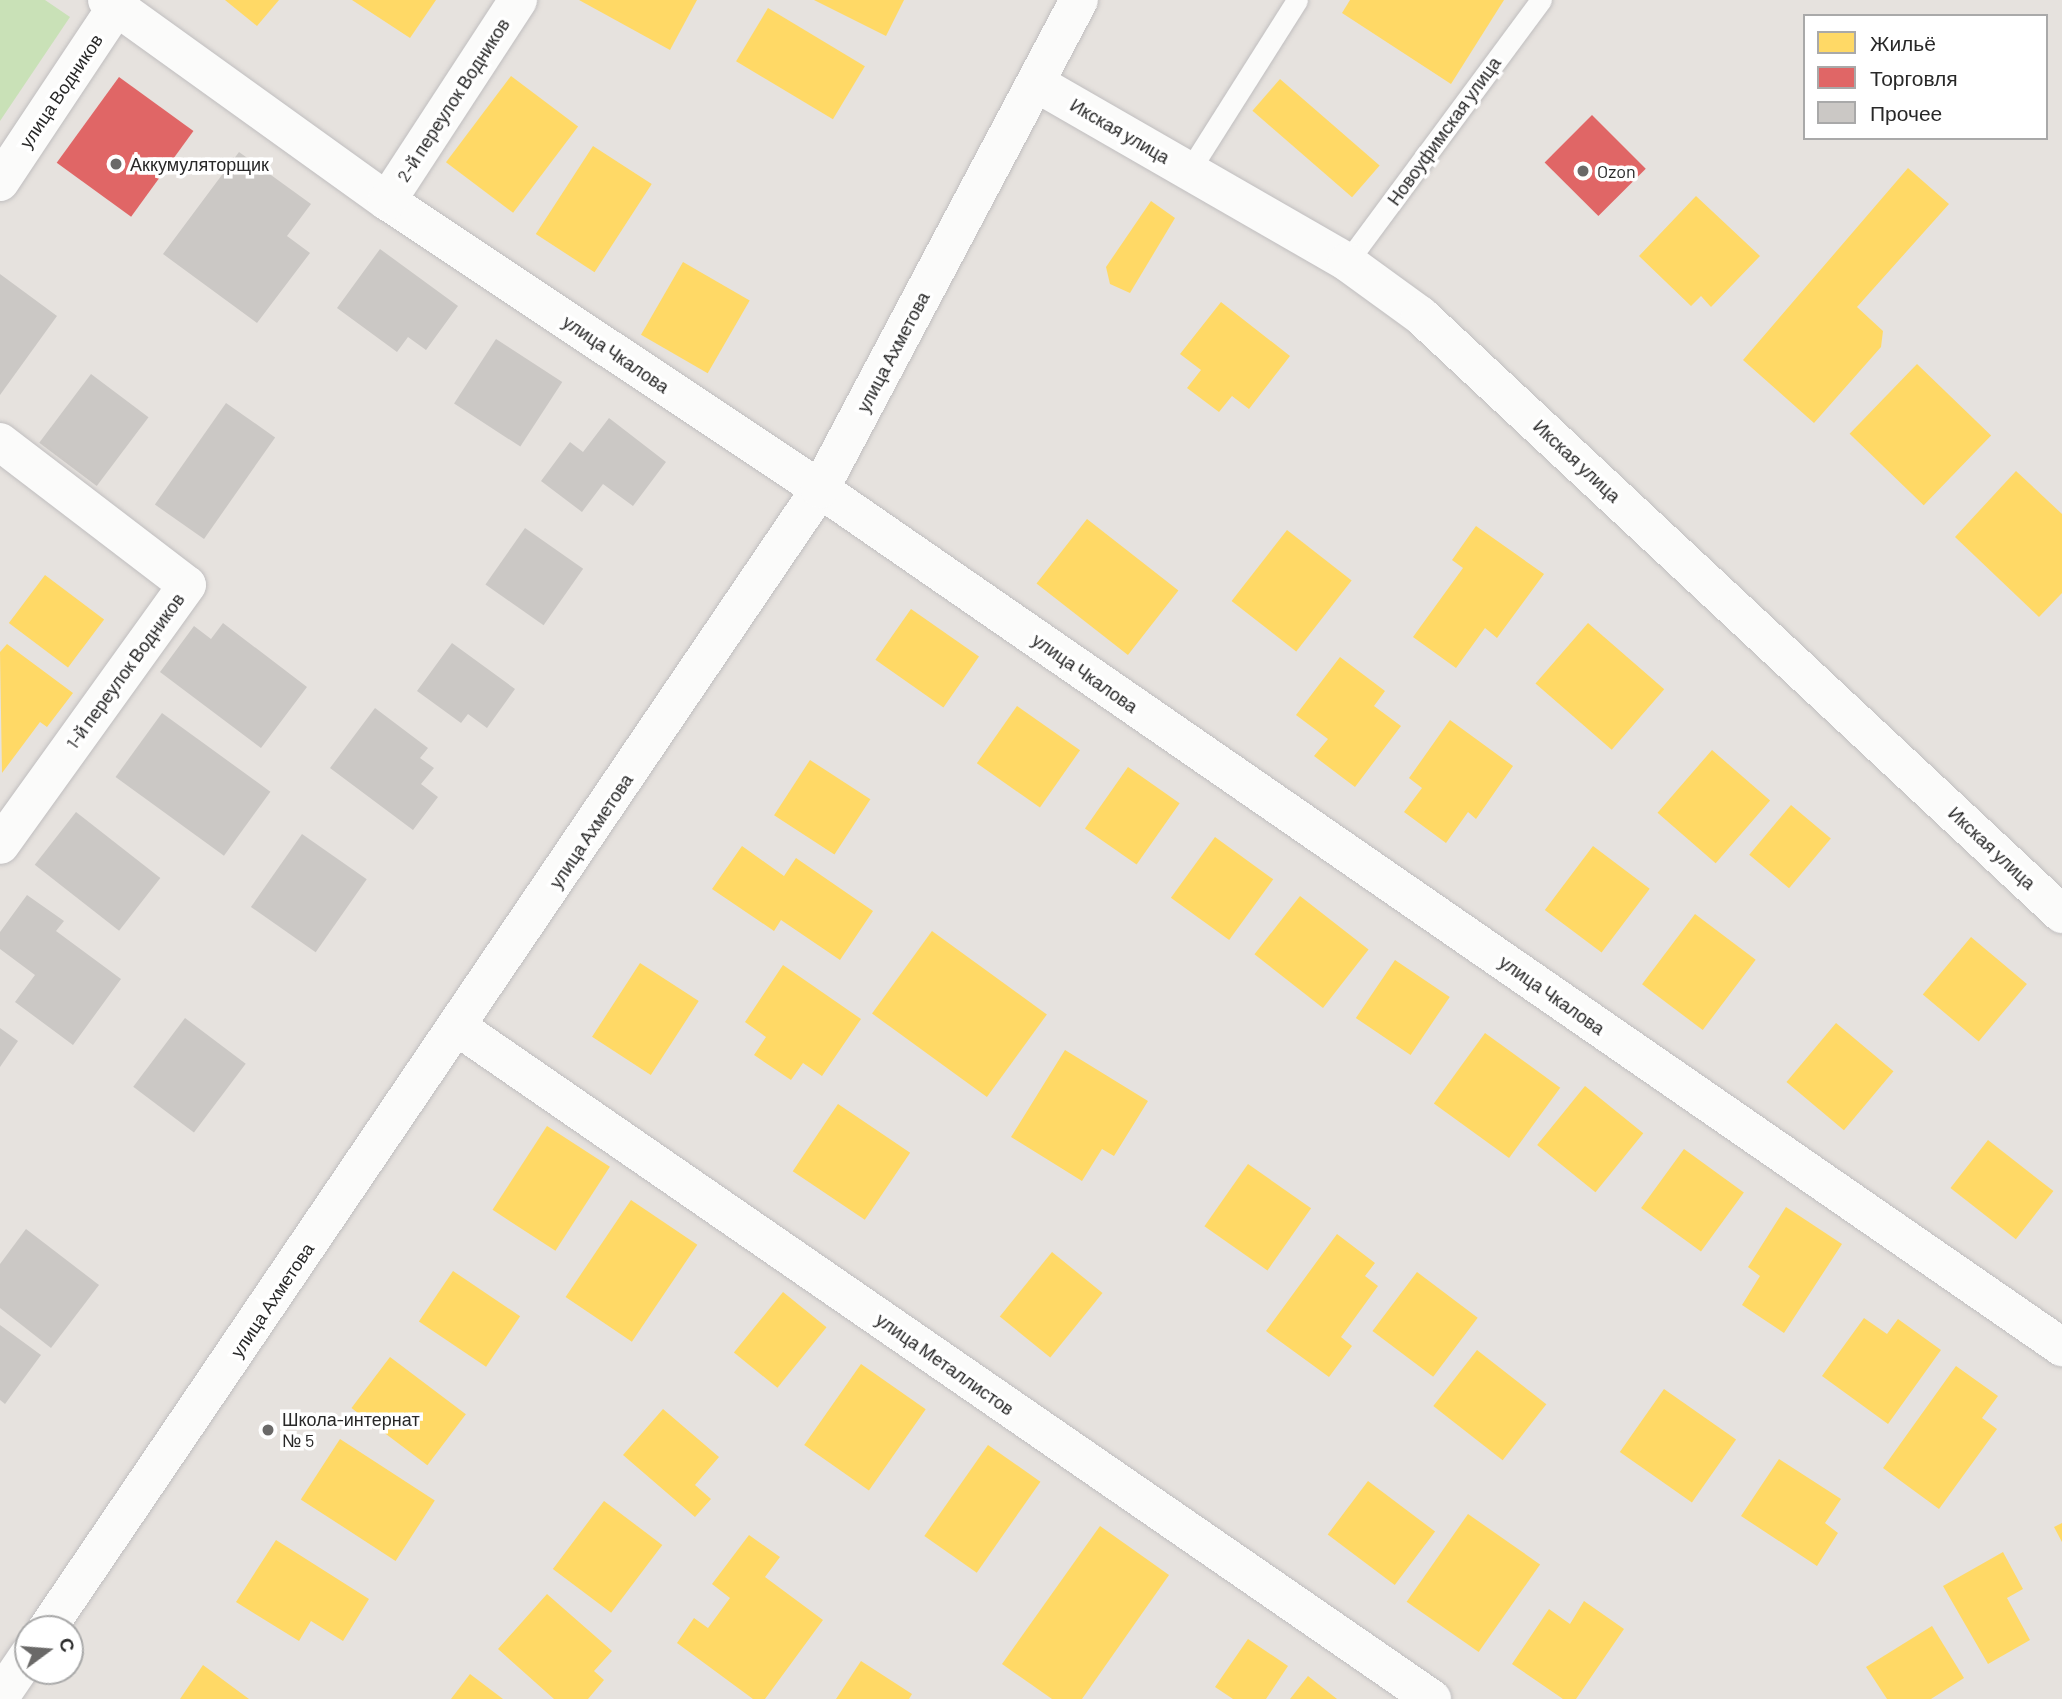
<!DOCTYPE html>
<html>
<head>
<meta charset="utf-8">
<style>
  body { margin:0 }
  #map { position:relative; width:2062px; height:1699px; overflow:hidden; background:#e6e2de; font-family:Barlow,sans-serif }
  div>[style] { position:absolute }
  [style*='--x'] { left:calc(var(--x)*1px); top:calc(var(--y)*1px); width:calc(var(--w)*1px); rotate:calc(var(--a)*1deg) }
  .green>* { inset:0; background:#c9e1b7 }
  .homes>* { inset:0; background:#ffd966; transform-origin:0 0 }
  .shops>* { inset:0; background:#e06666; transform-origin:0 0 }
  .building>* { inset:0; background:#cbc8c5; transform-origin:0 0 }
  .roads { filter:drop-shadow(0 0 2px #c0bebf) drop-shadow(0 0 2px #c0bebf) }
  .lane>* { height:21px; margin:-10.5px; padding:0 10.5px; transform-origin:10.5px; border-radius:10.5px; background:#fbfbfa }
  .street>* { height:38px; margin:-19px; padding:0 19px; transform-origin:19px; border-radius:19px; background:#fbfbfa }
  .secondary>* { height:38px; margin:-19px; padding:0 19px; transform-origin:19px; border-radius:19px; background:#fbfbfa }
  .dots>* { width:19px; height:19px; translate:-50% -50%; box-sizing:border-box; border:4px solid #fff; border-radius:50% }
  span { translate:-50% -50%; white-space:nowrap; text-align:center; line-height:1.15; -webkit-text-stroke:7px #fff; paint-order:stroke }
  .street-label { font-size:18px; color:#282828 }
  .poi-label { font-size:18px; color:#282828 }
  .left { translate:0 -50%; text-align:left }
  .legend { position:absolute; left:1803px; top:14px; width:245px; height:126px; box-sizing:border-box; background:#fff; border:2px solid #a9a9a9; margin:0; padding:9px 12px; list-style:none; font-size:21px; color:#282828 }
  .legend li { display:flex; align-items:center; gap:14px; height:35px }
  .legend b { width:35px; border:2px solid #a9a9a9 }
  .north { position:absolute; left:14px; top:1615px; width:70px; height:70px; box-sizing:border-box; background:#fff; border:2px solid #a9a9a9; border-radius:50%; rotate:74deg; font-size:19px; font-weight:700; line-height:28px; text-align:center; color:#282828 }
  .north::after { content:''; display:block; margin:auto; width:24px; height:32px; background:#6a6968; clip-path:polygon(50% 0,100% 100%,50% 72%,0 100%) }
</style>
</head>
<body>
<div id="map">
  <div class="green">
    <i style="clip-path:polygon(0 0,45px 0,70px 17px,0 121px)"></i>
  </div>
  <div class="homes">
    <i style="clip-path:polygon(225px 0,279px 0,257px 26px)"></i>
    <i style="clip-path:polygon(352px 0,436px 0,410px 38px)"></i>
    <i style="clip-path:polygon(579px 0,697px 0,670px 50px)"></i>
    <i style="clip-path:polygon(814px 0,904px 0,886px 36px)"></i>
    <i style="clip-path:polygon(1350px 0,1504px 0,1451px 84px,1342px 13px)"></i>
    <i style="left:768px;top:8px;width:113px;height:62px;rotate:31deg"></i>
    <i style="left:511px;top:76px;width:84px;height:108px;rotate:37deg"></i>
    <i style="left:1280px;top:79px;width:132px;height:42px;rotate:41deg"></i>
    <i style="left:593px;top:146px;width:70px;height:105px;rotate:33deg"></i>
    <i style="clip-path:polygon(1908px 168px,1949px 204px,1857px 307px,1883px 331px,1881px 347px,1814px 423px,1743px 360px)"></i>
    <i style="clip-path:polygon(1696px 196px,1760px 256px,1711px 307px,1701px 296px,1691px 306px,1639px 256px)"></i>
    <i style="clip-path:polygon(1151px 201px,1175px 218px,1130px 293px,1110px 284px,1106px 267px)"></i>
    <i style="left:683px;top:262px;width:77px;height:84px;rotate:30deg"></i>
    <i style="clip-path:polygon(1221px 302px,1290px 356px,1249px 409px,1232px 396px,1219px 412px,1187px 388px,1201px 370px,1180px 354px)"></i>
    <i style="left:1917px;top:364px;width:103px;height:97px;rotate:44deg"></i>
    <i style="clip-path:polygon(2016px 471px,2062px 514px,2062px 593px,2039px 617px,1955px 537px)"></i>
    <i style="left:1087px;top:519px;width:116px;height:82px;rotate:38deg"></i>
    <i style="clip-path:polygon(1476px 526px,1544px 574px,1497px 638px,1485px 628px,1456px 668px,1413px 637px,1463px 568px,1452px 560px)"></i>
    <i style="left:1287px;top:530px;width:82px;height:90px;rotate:38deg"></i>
    <i style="left:45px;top:575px;width:74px;height:60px;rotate:37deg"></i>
    <i style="left:911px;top:609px;width:83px;height:62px;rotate:35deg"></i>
    <i style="left:1588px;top:623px;width:101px;height:80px;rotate:41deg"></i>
    <i style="clip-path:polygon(7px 644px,73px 693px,47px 727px,40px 722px,2px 773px,0 652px)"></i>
    <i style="clip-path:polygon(1340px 657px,1385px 691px,1374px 706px,1401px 726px,1355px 787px,1314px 756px,1328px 739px,1296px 715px)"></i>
    <i style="left:1017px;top:706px;width:77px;height:70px;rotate:35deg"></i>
    <i style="clip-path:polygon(1450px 720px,1513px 766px,1476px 819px,1468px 812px,1446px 843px,1404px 812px,1422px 788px,1409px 778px)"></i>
    <i style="left:1712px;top:750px;width:77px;height:83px;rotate:41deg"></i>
    <i style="left:810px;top:760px;width:72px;height:66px;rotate:33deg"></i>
    <i style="left:1128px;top:767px;width:63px;height:75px;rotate:35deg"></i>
    <i style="left:1791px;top:805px;width:52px;height:65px;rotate:40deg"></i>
    <i style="left:1215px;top:837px;width:72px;height:75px;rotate:36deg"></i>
    <i style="clip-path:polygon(742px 846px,784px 876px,796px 858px,873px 911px,840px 960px,781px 920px,774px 931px,712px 889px)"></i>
    <i style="left:1593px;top:846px;width:71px;height:80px;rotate:37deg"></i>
    <i style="left:1300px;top:896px;width:87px;height:74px;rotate:38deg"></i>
    <i style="left:1695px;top:914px;width:76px;height:88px;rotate:37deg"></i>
    <i style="left:932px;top:931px;width:142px;height:102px;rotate:36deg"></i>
    <i style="left:1971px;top:937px;width:73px;height:75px;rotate:40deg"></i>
    <i style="left:1395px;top:960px;width:66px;height:70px;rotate:34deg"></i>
    <i style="left:640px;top:963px;width:70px;height:88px;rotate:33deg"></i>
    <i style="clip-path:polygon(783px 965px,861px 1019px,822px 1076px,803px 1063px,791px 1080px,754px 1055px,766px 1037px,745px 1022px)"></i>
    <i style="left:1836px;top:1023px;width:75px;height:77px;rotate:40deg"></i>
    <i style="left:1485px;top:1033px;width:93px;height:87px;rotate:36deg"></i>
    <i style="clip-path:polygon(1065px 1050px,1148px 1101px,1114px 1156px,1102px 1149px,1082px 1181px,1011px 1137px)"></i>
    <i style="left:1585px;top:1086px;width:75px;height:76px;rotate:39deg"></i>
    <i style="left:838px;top:1104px;width:87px;height:81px;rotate:34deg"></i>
    <i style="left:547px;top:1126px;width:75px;height:100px;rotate:33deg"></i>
    <i style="left:1988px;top:1140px;width:83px;height:61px;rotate:38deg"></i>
    <i style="left:1684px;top:1149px;width:74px;height:73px;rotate:36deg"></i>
    <i style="left:1248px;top:1164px;width:77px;height:76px;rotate:35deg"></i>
    <i style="left:631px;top:1200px;width:80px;height:117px;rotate:34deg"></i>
    <i style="clip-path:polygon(1786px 1207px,1842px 1244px,1784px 1333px,1742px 1305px,1760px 1276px,1748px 1267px)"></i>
    <i style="clip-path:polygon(1337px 1234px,1375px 1263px,1365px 1276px,1378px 1286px,1341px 1337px,1352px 1346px,1329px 1377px,1266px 1331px)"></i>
    <i style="left:1052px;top:1252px;width:65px;height:83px;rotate:39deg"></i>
    <i style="left:453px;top:1271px;width:81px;height:61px;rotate:34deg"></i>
    <i style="left:1417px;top:1272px;width:76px;height:74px;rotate:37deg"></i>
    <i style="left:783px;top:1292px;width:56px;height:78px;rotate:39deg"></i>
    <i style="clip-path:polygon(1864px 1318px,1887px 1334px,1898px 1319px,1941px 1350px,1888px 1424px,1822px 1376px)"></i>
    <i style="left:1477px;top:1350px;width:88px;height:71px;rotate:38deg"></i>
    <i style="left:390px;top:1357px;width:95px;height:64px;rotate:37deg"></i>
    <i style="left:861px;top:1364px;width:79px;height:99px;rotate:35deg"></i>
    <i style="clip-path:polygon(1956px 1366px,1998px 1396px,1982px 1418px,1997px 1429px,1939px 1509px,1883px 1468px)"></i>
    <i style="left:1664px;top:1389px;width:88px;height:77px;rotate:35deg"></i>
    <i style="clip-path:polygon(663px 1409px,719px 1457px,695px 1485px,711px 1499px,695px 1517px,623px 1455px)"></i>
    <i style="left:340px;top:1439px;width:113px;height:72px;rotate:33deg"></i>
    <i style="left:988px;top:1445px;width:64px;height:111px;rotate:35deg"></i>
    <i style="clip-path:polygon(1779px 1459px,1841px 1499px,1825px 1523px,1838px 1533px,1817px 1566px,1741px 1516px)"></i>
    <i style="left:1368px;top:1481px;width:84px;height:67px;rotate:37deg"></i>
    <i style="left:604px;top:1501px;width:73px;height:85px;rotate:37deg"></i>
    <i style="left:1468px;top:1514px;width:88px;height:107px;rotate:35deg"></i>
    <i style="clip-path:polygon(2062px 1523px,2062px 1542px,2054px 1527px)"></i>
    <i style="clip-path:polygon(1100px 1526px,1169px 1575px,1082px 1699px,1052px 1699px,1002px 1664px)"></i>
    <i style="clip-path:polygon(749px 1535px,780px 1557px,765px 1577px,823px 1620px,765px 1699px,753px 1699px,677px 1643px,694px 1618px,708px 1628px,730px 1598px,712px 1584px)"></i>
    <i style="clip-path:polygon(276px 1540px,369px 1599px,343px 1641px,311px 1621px,299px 1641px,236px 1602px)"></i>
    <i style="clip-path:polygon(2003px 1552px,2023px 1589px,2007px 1598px,2030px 1640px,1988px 1664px,1943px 1586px)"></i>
    <i style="clip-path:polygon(547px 1594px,612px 1651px,594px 1671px,604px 1680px,588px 1699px,554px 1699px,498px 1649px)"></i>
    <i style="clip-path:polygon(1584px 1601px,1624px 1629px,1576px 1699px,1563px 1699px,1512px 1664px,1549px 1609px,1570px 1624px)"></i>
    <i style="clip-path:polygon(1932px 1626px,1964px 1678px,1931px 1699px,1887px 1699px,1866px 1667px)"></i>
    <i style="clip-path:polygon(1248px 1639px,1288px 1666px,1266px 1699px,1233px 1699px,1215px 1687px)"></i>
    <i style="clip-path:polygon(861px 1661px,912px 1694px,909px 1699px,836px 1699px)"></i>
    <i style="clip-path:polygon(203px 1665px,249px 1699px,180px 1699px)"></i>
    <i style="clip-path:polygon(470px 1674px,503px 1699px,451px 1699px)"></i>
    <i style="clip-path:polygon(1308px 1676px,1337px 1699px,1290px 1699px)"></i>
  </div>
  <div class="shops">
    <i style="left:119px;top:77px;width:92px;height:106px;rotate:36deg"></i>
    <i style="left:1592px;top:115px;width:76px;height:67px;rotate:45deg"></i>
  </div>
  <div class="building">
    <i style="clip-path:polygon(239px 152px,311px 204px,287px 236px,310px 253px,257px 323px,163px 254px)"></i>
    <i style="clip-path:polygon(380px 249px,458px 306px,426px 350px,408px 337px,397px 352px,337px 308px)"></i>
    <i style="clip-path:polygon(0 274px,57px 316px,0 395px)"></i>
    <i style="left:496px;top:339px;width:79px;height:77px;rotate:33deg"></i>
    <i style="left:91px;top:374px;width:72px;height:86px;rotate:37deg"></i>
    <i style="left:226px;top:403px;width:60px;height:124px;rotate:35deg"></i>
    <i style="clip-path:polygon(609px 418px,666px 462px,633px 506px,603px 484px,582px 512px,541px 481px,570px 442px,583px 452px)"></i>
    <i style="left:525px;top:528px;width:71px;height:69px;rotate:35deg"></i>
    <i style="clip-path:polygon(223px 623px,307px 687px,261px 748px,160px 672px,194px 626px,211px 639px)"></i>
    <i style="clip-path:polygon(452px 643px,515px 689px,487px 728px,468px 714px,461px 723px,417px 691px)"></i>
    <i style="clip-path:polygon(375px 708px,428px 748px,420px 758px,434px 768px,421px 784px,438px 797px,413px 830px,330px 768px)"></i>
    <i style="left:162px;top:713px;width:134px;height:79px;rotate:36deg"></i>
    <i style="left:76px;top:812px;width:107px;height:67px;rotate:38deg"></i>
    <i style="left:302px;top:834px;width:79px;height:89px;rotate:35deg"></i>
    <i style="clip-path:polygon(27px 895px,64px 921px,56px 931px,121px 979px,73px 1045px,15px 1002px,35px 975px,0 949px,0 932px)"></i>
    <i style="left:185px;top:1018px;width:76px;height:86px;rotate:37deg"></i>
    <i style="clip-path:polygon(0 1028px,18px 1041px,0 1067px)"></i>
    <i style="clip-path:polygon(26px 1229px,99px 1285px,51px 1348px,0 1308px,0 1264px)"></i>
    <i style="clip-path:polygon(0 1325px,41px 1355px,5px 1404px,0 1400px)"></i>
  </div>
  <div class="roads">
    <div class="lane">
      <i style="--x:1189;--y:171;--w:202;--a:-57.7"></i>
      <i style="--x:1347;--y:262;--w:326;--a:-53.5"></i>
    </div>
    <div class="street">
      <i style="--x:107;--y:0;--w:345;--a:35.7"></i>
      <i style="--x:387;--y:201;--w:520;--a:33.63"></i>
      <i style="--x:820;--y:489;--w:1510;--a:34.64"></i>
      <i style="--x:1036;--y:83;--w:359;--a:29.9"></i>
      <i style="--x:1347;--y:262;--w:90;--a:36"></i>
      <i style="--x:1420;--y:315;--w:878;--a:43.02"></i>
      <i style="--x:0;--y:182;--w:219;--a:-56.4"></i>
      <i style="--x:387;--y:201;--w:240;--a:-56.9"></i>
      <i style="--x:0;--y:442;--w:235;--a:37.4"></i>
      <i style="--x:187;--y:585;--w:320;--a:125.7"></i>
      <i style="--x:459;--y:1028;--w:1182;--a:34.59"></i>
    </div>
    <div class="secondary">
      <i style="--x:47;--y:1629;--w:1377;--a:-55.86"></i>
      <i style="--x:820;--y:489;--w:553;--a:-62.09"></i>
      <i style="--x:0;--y:1697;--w:50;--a:-55.7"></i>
    </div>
  </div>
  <div class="dots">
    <i style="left:116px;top:164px;background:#6a6968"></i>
    <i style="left:1583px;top:171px;background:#6a6968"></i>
    <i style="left:268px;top:1430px;background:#6a6968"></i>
  </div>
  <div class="street-label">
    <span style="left:61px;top:91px;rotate:-56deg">улица Водников</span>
    <span style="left:453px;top:100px;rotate:-57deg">2-й переулок Водников</span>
    <span style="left:1120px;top:131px;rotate:30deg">Икская улица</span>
    <span style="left:1444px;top:131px;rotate:-54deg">Новоуфимская улица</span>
    <span style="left:893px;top:352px;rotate:-62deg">улица Ахметова</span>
    <span style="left:616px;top:354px;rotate:34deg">улица Чкалова</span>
    <span style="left:1577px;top:461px;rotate:43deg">Икская улица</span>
    <span style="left:125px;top:671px;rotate:-54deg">1-й переулок Водников</span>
    <span style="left:1085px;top:673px;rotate:35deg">улица Чкалова</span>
    <span style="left:591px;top:831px;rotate:-56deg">улица Ахметова</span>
    <span style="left:1992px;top:848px;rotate:43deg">Икская улица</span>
    <span style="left:1552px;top:995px;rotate:35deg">улица Чкалова</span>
    <span style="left:272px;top:1300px;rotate:-56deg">улица Ахметова</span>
    <span style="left:945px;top:1364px;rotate:35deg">улица Металлистов</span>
  </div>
  <div class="poi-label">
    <span class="left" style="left:130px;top:164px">Аккумуляторщик</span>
    <span class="left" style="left:1597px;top:171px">Ozon</span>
    <span class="left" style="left:282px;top:1430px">Школа-интернат<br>№ 5</span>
  </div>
  <ul class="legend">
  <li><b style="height:19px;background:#ffd966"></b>Жильё</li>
  <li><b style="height:19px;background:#e06666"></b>Торговля</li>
  <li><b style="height:19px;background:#cbc8c5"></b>Прочее</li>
  </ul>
  <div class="north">С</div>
</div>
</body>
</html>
